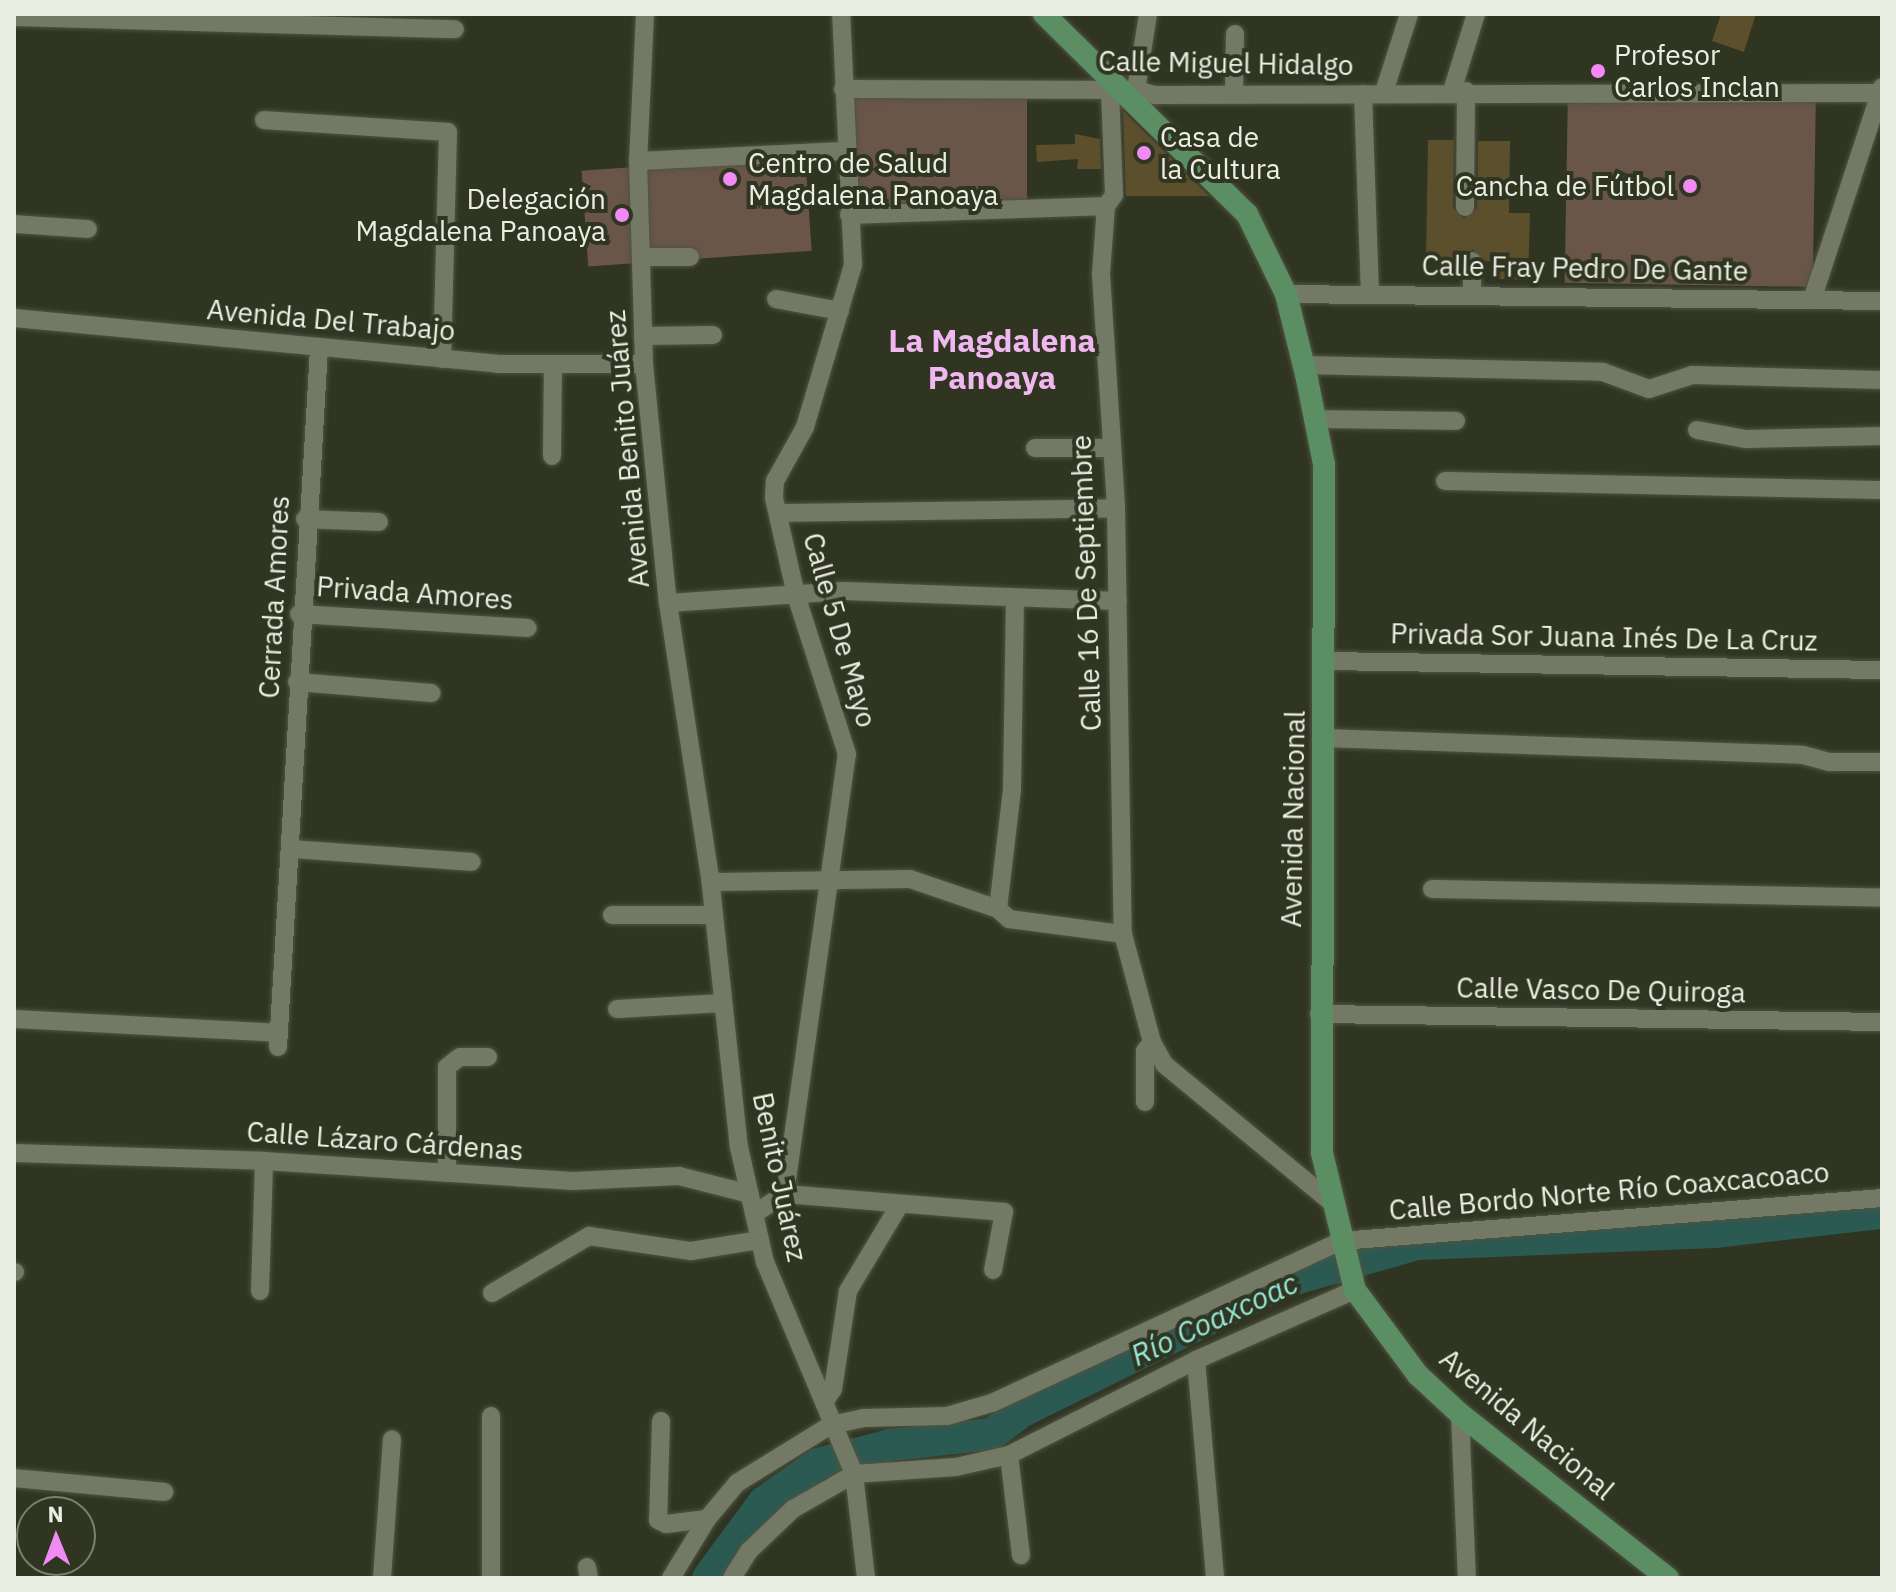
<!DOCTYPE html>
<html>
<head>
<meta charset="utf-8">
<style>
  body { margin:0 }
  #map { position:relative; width:1896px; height:1592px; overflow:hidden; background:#303522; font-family:"IBM Plex Sans",sans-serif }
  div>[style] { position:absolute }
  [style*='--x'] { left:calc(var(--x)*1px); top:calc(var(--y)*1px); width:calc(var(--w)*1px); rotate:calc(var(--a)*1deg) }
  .green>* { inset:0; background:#695649; transform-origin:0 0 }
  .river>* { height:32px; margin:-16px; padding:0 16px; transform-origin:16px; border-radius:16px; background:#2b5a52 }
  .building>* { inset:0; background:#5c4f2c }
  .roads { filter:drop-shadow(0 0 2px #4f5343) drop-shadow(0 0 2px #4f5343) }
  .minor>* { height:18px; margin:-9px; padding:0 9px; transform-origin:9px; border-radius:9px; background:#737964 }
  .major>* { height:22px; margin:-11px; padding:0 11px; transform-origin:11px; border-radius:11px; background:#5b8f63 }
  .dots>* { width:22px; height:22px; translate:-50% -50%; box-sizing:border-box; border:4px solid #303522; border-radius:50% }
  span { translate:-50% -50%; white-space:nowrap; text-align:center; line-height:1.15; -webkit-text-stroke:8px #303522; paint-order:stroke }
  .poi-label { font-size:28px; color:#ebeee3 }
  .left { translate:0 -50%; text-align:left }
  .right { translate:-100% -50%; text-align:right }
  .street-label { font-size:28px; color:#ebeee3 }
  .water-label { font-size:30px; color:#95e7d8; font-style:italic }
  .quarter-label { font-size:32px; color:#f0b7f1; font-weight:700 }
  .frame { position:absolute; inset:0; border:16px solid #ebeee3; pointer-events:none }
  .north { position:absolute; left:16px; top:1496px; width:80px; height:80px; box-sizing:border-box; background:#303522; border:2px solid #7b7f6f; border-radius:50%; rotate:359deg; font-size:22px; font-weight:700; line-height:32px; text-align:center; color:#ebeee3 }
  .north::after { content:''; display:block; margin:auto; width:28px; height:36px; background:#f18af4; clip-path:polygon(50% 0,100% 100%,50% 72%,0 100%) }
</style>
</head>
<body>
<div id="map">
  <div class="green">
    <i style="left:1816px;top:92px;width:195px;height:248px;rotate:91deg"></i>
    <i style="left:846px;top:96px;width:181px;height:115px"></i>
    <i style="left:805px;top:155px;width:96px;height:224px;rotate:86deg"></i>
  </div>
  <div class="river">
    <i style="--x:708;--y:1578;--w:94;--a:-53.6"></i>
    <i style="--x:764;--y:1502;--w:66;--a:-35.1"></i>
    <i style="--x:818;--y:1464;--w:74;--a:-14.8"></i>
    <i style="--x:890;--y:1445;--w:103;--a:-6.2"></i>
    <i style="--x:992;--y:1434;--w:39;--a:-37"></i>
    <i style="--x:1023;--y:1411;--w:291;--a:-26.3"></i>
    <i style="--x:1284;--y:1282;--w:138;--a:-15.9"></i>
    <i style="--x:1417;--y:1244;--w:297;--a:-2.3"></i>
    <i style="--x:1714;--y:1232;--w:169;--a:-6.5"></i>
  </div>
  <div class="building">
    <i style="clip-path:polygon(1721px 14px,1756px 14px,1744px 52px,1712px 41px)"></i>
    <i style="clip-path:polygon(1123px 111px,1127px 115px,1209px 196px,1126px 196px)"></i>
    <i style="clip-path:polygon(1075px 134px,1100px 139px,1101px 169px,1077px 169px,1078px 159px,1037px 162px,1036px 145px,1075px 144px)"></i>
    <i style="clip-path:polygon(1428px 140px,1454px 140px,1453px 208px,1464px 219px,1477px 208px,1478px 141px,1510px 141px,1509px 213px,1530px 213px,1528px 280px,1498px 279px,1498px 262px,1484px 261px,1473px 249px,1460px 260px,1426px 260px)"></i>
  </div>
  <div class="roads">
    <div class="minor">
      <i style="--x:645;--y:14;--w:147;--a:92.7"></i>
      <i style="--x:638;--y:161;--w:203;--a:88.3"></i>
      <i style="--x:644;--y:364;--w:240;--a:84.3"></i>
      <i style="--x:668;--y:603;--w:277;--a:81.3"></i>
      <i style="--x:710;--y:877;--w:272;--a:83.9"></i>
      <i style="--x:739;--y:1147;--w:118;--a:77.3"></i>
      <i style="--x:765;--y:1262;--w:230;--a:67.2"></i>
      <i style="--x:854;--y:1474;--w:105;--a:83.4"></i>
      <i style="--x:14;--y:17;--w:441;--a:1.6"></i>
      <i style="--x:843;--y:89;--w:293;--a:0.2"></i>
      <i style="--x:1136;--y:90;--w:20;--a:15"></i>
      <i style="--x:1155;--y:95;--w:721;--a:-0.16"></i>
      <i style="--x:1110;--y:90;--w:105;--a:87.8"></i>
      <i style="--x:1114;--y:195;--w:14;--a:126"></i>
      <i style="--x:1106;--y:206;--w:68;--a:94.2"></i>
      <i style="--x:1101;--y:274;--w:234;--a:86.3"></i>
      <i style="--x:1116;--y:508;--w:426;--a:89.1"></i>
      <i style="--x:1123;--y:934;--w:112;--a:75"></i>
      <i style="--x:1152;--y:1042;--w:26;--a:61"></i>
      <i style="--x:1165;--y:1065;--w:215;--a:39.5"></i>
      <i style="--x:1136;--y:90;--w:77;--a:-81"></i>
      <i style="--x:1452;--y:91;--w:81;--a:-72.7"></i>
      <i style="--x:1234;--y:92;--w:58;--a:-89"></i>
      <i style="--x:1384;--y:92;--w:82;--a:-72.2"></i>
      <i style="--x:1363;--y:94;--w:199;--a:88"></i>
      <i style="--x:264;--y:120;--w:184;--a:3.7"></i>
      <i style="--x:448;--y:132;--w:227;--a:91.5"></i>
      <i style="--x:638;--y:161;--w:206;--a:-2.8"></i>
      <i style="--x:1465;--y:207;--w:116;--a:-89.5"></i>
      <i style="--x:849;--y:215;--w:257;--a:-2"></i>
      <i style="--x:14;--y:224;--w:74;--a:3.9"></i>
      <i style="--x:641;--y:257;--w:49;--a:0"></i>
      <i style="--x:1472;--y:261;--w:33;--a:90"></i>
      <i style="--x:1286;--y:294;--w:596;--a:0.67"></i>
      <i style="--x:776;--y:299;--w:65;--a:10.6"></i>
      <i style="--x:1812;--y:300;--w:224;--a:-71.8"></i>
      <i style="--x:14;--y:318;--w:485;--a:5.4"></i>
      <i style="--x:497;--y:364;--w:147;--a:0"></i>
      <i style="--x:643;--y:336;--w:70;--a:-0.8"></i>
      <i style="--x:1304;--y:365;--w:299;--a:1.3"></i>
      <i style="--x:1603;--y:372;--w:49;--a:20.3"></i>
      <i style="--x:1649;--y:389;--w:45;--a:-18"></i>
      <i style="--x:1692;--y:375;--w:190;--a:1.5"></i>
      <i style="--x:1315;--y:419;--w:141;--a:0.8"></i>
      <i style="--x:1697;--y:430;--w:50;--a:10.4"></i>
      <i style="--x:1746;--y:439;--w:136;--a:-1.3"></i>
      <i style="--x:1035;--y:448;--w:75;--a:0"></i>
      <i style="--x:552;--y:456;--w:92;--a:-89.4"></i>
      <i style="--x:1445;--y:481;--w:437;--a:1.2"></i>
      <i style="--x:778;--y:513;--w:338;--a:-0.8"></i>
      <i style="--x:305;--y:519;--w:74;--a:2.3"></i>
      <i style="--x:668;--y:603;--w:177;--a:-3.9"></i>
      <i style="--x:845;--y:591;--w:273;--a:2.1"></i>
      <i style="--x:299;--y:614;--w:229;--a:3.5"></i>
      <i style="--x:1326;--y:661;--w:556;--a:0.93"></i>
      <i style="--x:297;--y:682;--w:135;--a:4.7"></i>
      <i style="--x:1324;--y:738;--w:479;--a:2"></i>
      <i style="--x:1803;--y:755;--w:28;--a:15"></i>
      <i style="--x:1830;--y:762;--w:52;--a:0"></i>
      <i style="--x:292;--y:849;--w:180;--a:4.1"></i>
      <i style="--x:710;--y:877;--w:9;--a:36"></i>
      <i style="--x:717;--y:882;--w:193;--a:-0.9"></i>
      <i style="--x:910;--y:879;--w:93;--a:18.8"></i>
      <i style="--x:998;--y:909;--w:15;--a:42"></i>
      <i style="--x:1009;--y:919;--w:115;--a:7.5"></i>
      <i style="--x:1432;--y:889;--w:450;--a:1.1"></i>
      <i style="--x:998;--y:909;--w:121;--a:-83.3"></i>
      <i style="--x:1012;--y:789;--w:190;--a:-89.1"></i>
      <i style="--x:612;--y:915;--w:102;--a:0"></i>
      <i style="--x:617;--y:1009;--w:106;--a:-3.2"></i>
      <i style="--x:1319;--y:1014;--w:563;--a:0.81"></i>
      <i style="--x:14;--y:1019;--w:265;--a:3"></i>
      <i style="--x:278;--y:1047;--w:700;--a:-86.64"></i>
      <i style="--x:1145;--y:1102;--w:51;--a:-90"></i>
      <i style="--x:1145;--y:1051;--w:11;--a:-52"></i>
      <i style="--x:14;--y:1153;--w:250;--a:1.8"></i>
      <i style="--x:264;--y:1161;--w:310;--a:3.7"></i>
      <i style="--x:573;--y:1181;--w:106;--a:-2.7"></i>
      <i style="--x:679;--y:1176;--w:73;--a:14.2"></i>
      <i style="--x:447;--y:1173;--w:106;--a:-90"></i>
      <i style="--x:447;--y:1067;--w:16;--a:-38"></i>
      <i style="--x:460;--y:1057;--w:28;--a:0"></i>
      <i style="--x:785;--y:1194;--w:220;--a:4.7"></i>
      <i style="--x:1004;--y:1212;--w:59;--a:100.7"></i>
      <i style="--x:754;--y:1214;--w:37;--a:-33"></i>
      <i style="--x:785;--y:1194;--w:444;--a:-82"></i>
      <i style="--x:847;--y:754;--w:167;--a:-107.8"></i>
      <i style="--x:796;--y:595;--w:99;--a:-102.8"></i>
      <i style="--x:774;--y:498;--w:17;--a:-87"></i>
      <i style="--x:775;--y:481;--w:62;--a:-60.9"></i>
      <i style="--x:805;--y:427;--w:169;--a:-73.5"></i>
      <i style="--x:853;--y:265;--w:251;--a:-92.7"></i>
      <i style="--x:14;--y:1272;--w:1;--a:0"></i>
      <i style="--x:260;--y:1291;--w:130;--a:-88.2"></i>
      <i style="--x:492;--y:1293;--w:113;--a:-30.4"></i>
      <i style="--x:589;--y:1236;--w:103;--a:8.4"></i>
      <i style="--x:691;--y:1251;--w:70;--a:-9.1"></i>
      <i style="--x:1196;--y:1360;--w:219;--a:85"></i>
      <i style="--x:824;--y:1402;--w:16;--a:-55"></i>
      <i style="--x:833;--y:1389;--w:99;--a:-81.3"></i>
      <i style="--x:848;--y:1291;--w:101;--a:-59.1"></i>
      <i style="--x:1460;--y:1414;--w:164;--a:87.6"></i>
      <i style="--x:491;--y:1416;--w:162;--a:90"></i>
      <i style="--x:661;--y:1421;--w:99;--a:91.7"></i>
      <i style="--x:658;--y:1520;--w:9;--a:27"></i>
      <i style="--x:666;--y:1524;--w:41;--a:-7"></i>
      <i style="--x:1009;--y:1455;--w:101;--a:83.2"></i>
      <i style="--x:14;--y:1478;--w:151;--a:5.3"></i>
      <i style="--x:587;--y:1567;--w:11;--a:80"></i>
      <i style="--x:382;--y:1578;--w:139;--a:-85.9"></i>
      <i style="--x:671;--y:1578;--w:69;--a:-58.6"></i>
      <i style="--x:707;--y:1519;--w:47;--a:-50.2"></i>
      <i style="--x:737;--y:1483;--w:110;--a:-31.7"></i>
      <i style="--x:831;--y:1425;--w:33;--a:-12"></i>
      <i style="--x:863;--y:1418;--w:84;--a:-1.4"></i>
      <i style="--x:947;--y:1416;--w:47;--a:-16.1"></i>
      <i style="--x:992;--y:1403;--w:385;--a:-24.9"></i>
      <i style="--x:1341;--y:1241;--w:543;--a:-4.54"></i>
      <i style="--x:732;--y:1578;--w:32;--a:-58"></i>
      <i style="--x:749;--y:1551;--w:61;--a:-43.7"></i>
      <i style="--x:793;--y:1509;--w:70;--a:-29.8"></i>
      <i style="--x:854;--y:1474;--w:102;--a:-3.9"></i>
      <i style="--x:956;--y:1467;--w:54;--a:-12.8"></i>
      <i style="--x:1009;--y:1455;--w:210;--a:-26.9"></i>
      <i style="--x:1196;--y:1360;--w:174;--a:-23.8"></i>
    </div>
    <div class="major">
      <i style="--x:1044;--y:14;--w:285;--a:44.6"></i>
      <i style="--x:1247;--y:214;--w:89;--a:64"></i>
      <i style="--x:1286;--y:294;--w:88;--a:76.1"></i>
      <i style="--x:1307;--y:379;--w:87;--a:78.7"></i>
      <i style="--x:1324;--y:464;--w:689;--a:90.17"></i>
      <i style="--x:1322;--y:1153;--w:141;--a:76.5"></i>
      <i style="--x:1355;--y:1290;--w:106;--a:53.5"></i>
      <i style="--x:1418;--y:1375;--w:57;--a:42.9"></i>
      <i style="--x:1460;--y:1414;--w:265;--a:38.3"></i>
    </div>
  </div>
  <div class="dots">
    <i style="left:1598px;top:71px;background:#f18af4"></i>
    <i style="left:1144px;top:153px;background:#f18af4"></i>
    <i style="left:730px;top:179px;background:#f18af4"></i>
    <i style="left:1690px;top:186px;background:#f18af4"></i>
    <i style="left:622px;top:215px;background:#f18af4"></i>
  </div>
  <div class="poi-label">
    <span class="left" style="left:1614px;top:71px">Profesor<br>Carlos Inclan</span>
    <span class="left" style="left:1160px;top:153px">Casa de<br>la Cultura</span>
    <span class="left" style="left:748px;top:179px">Centro de Salud<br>Magdalena Panoaya</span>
    <span class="right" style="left:1674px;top:186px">Cancha de Fútbol</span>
    <span class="right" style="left:606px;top:215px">Delegación<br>Magdalena Panoaya</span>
  </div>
  <div class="street-label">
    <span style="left:1226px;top:63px;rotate:1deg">Calle Miguel Hidalgo</span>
    <span style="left:1585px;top:268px;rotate:1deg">Calle Fray Pedro De Gante</span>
    <span style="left:331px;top:320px;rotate:5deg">Avenida Del Trabajo</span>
    <span style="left:627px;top:449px;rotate:-95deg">Avenida Benito Juárez</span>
    <span style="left:1086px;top:583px;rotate:-92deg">Calle 16 De Septiembre</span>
    <span style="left:415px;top:593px;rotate:4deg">Privada Amores</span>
    <span style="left:274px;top:597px;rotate:-87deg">Cerrada Amores</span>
    <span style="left:840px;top:630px;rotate:74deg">Calle 5 De Mayo</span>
    <span style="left:1604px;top:637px;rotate:1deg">Privada Sor Juana Inés De La Cruz</span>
    <span style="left:1293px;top:819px;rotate:-89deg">Avenida Nacional</span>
    <span style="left:1601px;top:990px;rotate:1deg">Calle Vasco De Quiroga</span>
    <span style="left:385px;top:1141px;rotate:4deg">Calle Lázaro Cárdenas</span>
    <span style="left:780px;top:1177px;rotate:78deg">Benito Juárez</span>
    <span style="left:1609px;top:1191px;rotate:-5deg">Calle Bordo Norte Río Coaxcacoaco</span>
    <span style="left:1527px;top:1424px;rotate:40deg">Avenida Nacional</span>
  </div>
  <div class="water-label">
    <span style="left:1214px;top:1319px;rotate:-25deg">Río Coaxcoac</span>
  </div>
  <div class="quarter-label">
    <span style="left:992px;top:359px">La Magdalena<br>Panoaya</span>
  </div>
  <div class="frame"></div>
  <div class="north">N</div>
</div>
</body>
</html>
